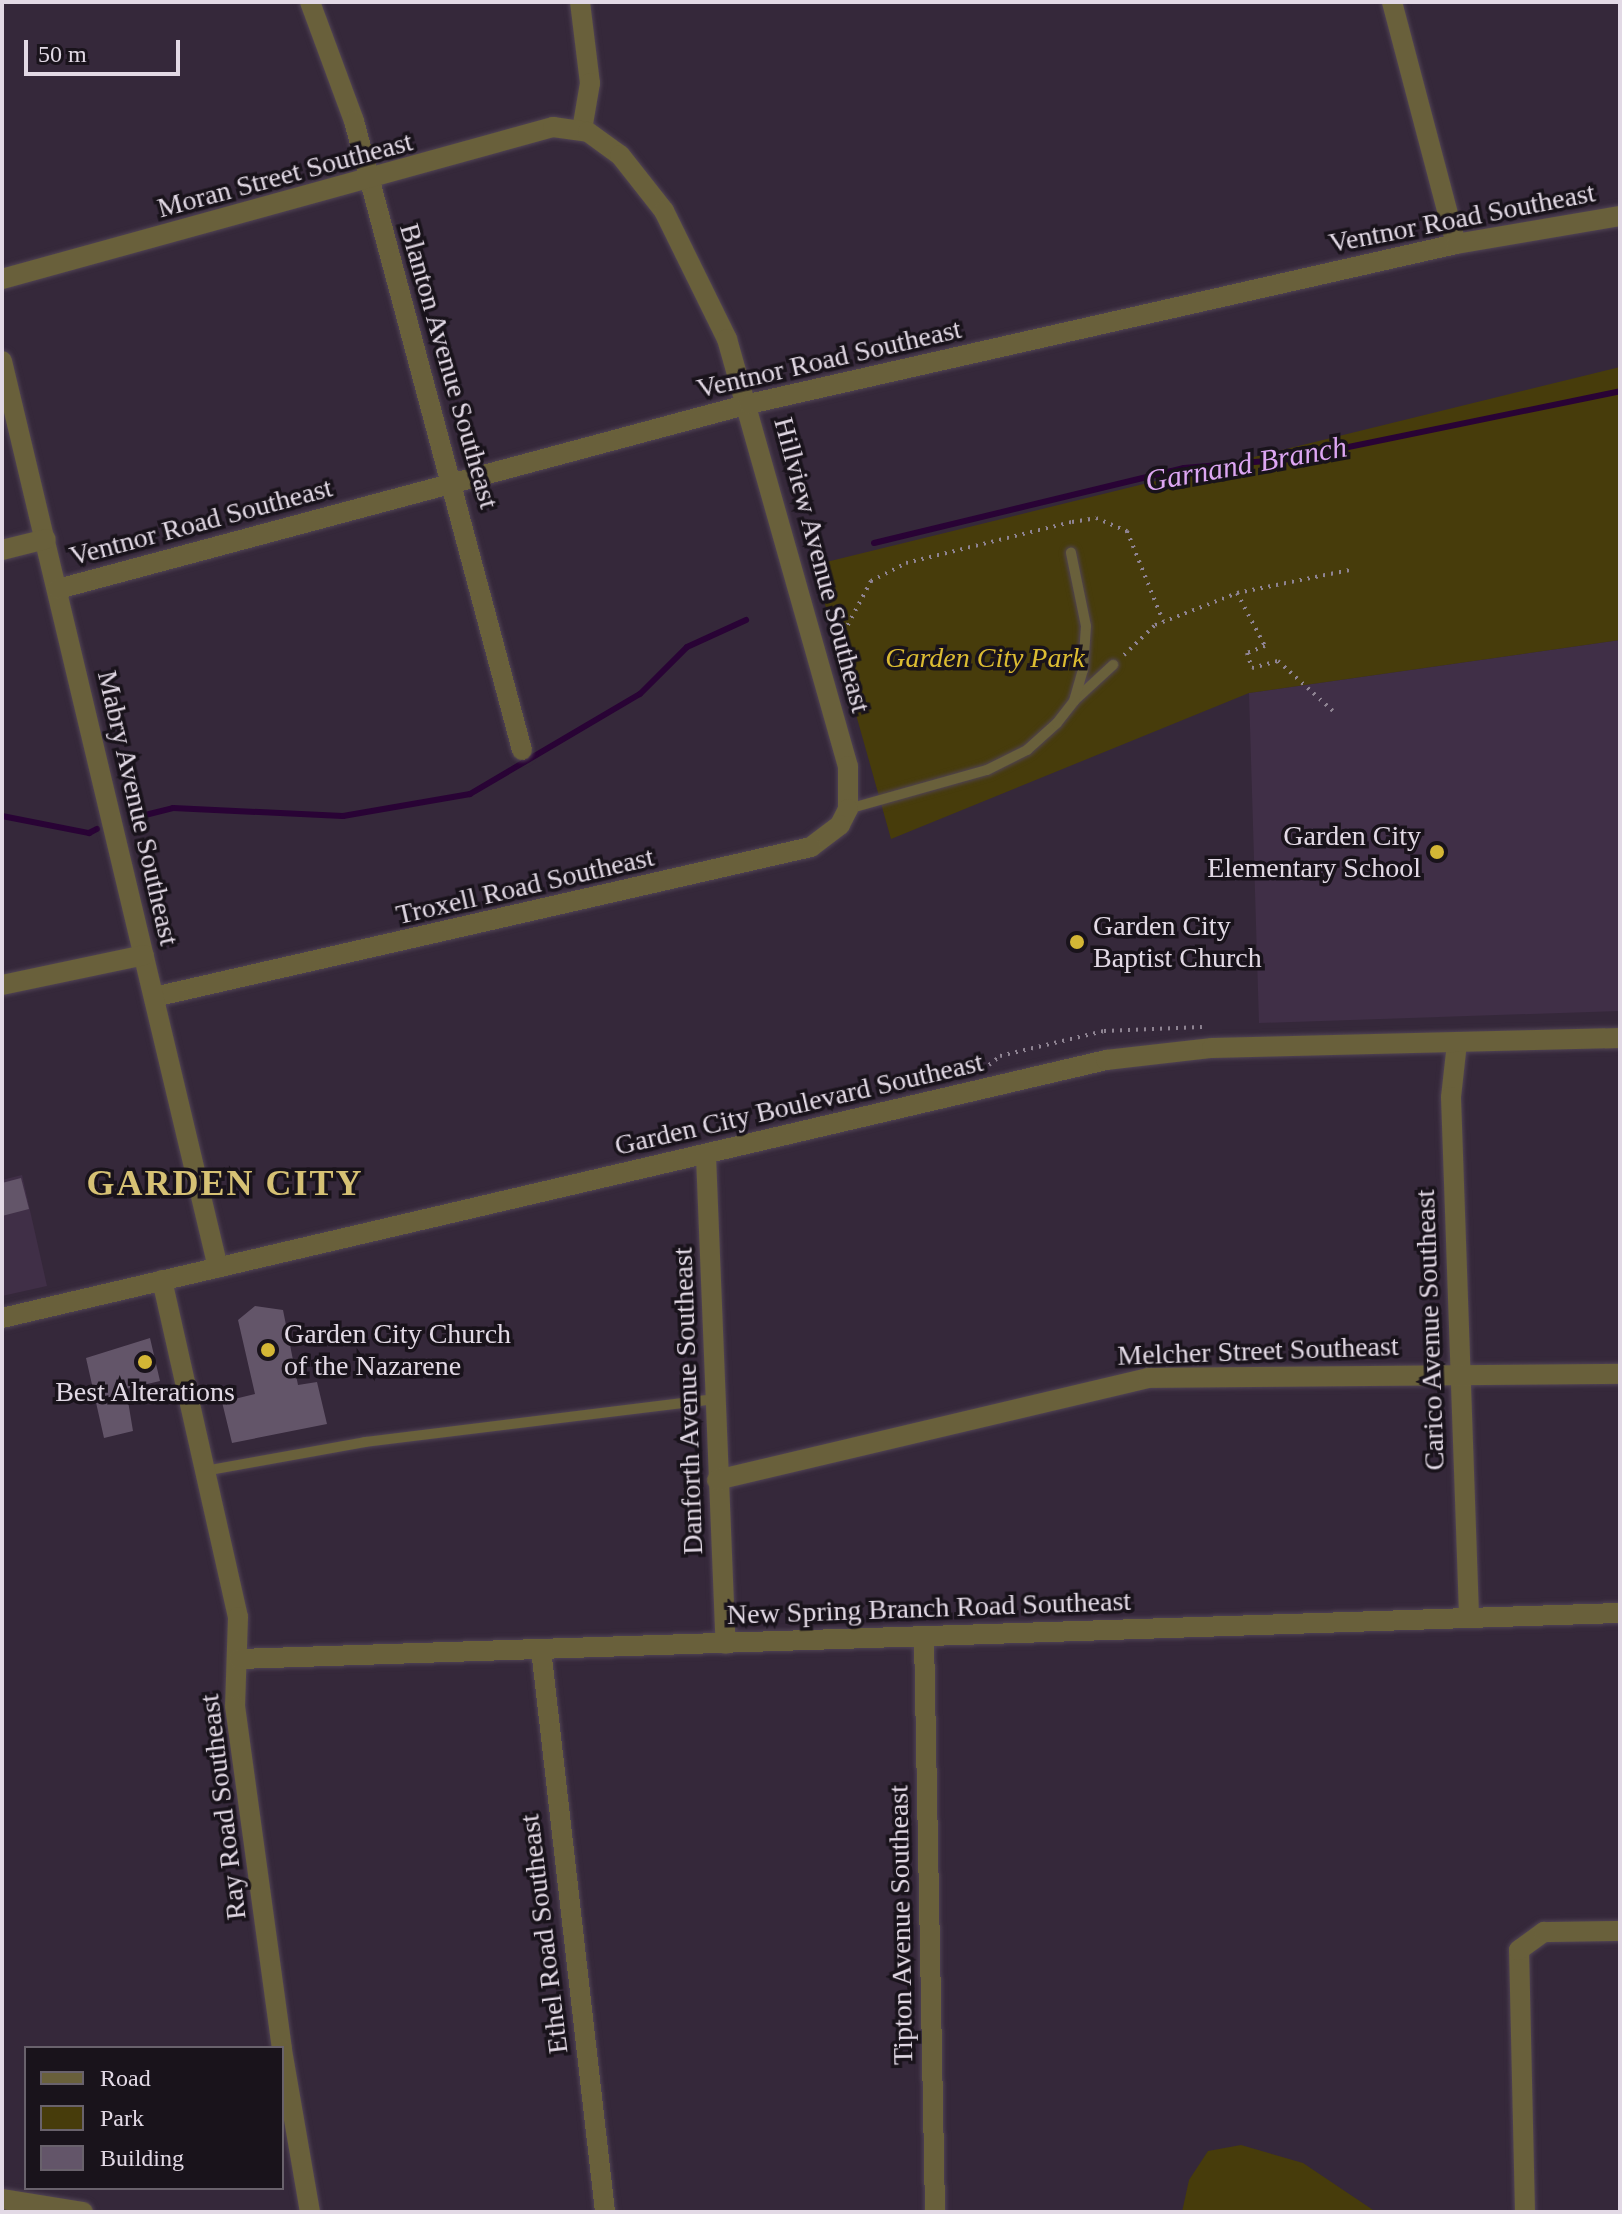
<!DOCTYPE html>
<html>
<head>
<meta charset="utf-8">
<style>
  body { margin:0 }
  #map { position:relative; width:1622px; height:2214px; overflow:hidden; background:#35283a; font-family:Georgia,serif }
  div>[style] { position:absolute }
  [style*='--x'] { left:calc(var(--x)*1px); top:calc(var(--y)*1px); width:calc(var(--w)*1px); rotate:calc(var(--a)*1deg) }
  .built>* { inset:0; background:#402f47 }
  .green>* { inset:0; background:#473c0b }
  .stream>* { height:6px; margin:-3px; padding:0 3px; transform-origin:3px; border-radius:3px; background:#290335 }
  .building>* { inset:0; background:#635569 }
  .path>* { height:4px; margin-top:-2px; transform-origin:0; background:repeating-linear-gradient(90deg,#8f8493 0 2px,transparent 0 8px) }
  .roads { filter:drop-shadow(0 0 2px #514455) drop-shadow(0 0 2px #514455) }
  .service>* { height:10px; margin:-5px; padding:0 5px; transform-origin:5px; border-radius:5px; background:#69603b }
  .minor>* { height:20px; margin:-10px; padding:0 10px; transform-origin:10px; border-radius:10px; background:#69603b }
  .tertiary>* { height:20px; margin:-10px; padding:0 10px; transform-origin:10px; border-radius:10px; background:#69603b }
  .dots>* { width:22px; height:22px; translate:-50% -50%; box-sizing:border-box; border:4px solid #19131b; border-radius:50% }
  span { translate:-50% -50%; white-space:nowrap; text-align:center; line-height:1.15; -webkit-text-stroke:7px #19131b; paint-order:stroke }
  .street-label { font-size:28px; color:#e2d9e5 }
  .park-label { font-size:28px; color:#dcbc32; font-style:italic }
  .poi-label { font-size:28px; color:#e2d9e5 }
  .right { translate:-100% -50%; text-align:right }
  .left { translate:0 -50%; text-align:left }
  .water-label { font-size:30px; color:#dda6f3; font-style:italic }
  .district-label { font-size:36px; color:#d6c174; font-weight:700; letter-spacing:2px }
  .frame { position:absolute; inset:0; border:4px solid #e2d9e5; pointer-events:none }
  .legend { position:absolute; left:24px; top:2046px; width:260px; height:144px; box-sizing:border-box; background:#19131b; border:2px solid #69626c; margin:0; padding:10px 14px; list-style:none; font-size:24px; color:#e2d9e5 }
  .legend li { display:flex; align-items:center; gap:16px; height:40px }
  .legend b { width:40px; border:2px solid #69626c }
  .scale { position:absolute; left:24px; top:40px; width:156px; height:36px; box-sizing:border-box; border:4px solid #e2d9e5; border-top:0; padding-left:10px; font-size:24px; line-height:28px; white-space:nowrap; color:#e2d9e5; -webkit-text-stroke:6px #19131b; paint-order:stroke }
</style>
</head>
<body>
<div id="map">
  <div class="built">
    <i style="clip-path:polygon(1620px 640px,1620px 1011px,1259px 1023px,1249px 693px)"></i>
    <i style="clip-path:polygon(22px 1175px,47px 1286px,2px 1296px,2px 1180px)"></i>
  </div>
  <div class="green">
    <i style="clip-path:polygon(1620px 367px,1620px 640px,1249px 693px,891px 839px,814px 565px)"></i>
    <i style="clip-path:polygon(1241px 2145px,1303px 2163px,1376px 2212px,1182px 2212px,1189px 2180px,1208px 2151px)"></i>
  </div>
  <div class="stream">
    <i style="--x:874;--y:543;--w:319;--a:-13.6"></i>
    <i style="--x:1184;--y:468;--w:106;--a:-4.9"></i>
    <i style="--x:1290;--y:459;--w:337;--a:-11.6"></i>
    <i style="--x:2;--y:816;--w:89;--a:11.1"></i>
    <i style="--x:89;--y:833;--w:9;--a:-27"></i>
    <i style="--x:137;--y:817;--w:37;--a:-14"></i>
    <i style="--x:173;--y:808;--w:170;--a:2.7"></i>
    <i style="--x:343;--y:816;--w:129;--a:-9.8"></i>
    <i style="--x:470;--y:794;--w:197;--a:-30.5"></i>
    <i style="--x:640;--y:694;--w:66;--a:-45"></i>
    <i style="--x:687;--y:647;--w:65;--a:-24.6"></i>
  </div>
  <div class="building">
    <i style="clip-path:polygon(21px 1178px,29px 1209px,2px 1216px,2px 1183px)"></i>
    <i style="clip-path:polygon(255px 1306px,283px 1310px,298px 1385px,317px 1382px,327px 1424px,232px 1443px,222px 1402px,255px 1394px,238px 1320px)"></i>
    <i style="clip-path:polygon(150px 1338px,160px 1381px,126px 1389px,133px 1431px,104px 1438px,86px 1358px)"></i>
  </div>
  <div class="path">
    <i style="--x:1237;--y:593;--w:60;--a:62.2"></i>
    <i style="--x:1265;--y:646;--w:19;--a:159"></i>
    <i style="--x:1247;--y:653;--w:16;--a:72"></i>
    <i style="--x:1252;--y:668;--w:27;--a:-15"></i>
    <i style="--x:1278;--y:661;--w:74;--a:42.3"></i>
    <i style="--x:1124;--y:655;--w:43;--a:-44.1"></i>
    <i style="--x:1155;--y:625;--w:88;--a:-21.3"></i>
    <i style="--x:1237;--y:593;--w:115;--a:-11.5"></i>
    <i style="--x:855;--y:679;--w:48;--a:-103.2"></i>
    <i style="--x:844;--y:632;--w:58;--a:-62.1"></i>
    <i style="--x:871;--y:581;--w:39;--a:-27"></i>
    <i style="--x:906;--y:563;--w:171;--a:-13.9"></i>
    <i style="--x:1072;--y:522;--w:24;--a:-9"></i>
    <i style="--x:1096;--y:518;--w:34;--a:23"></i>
    <i style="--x:1127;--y:531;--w:97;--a:68.2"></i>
    <i style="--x:989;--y:1065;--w:14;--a:-39"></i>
    <i style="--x:1000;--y:1056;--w:107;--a:-13.5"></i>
    <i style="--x:1104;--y:1031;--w:98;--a:-2.3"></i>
  </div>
  <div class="roads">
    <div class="service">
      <i style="--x:1075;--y:700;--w:52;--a:-42.6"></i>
      <i style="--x:848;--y:809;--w:144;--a:-15.7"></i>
      <i style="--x:987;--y:770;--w:45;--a:-26.6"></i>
      <i style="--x:1027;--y:750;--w:40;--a:-42"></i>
      <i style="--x:1057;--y:723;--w:28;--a:-52"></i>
      <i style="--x:1074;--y:701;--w:32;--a:-74"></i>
      <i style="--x:1083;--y:670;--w:44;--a:-86.1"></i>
      <i style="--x:1086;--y:626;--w:75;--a:-101.6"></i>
      <i style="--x:210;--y:1470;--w:158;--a:-10.2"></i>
      <i style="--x:365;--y:1442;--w:354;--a:-7"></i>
    </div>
    <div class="minor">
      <i style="--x:310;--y:2;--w:127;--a:69.7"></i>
      <i style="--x:354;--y:121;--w:651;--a:75.05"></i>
      <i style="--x:580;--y:2;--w:82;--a:83"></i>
      <i style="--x:590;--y:83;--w:48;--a:99.7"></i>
      <i style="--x:1392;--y:2;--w:250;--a:75.2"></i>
      <i style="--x:2;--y:279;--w:572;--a:-15.42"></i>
      <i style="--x:553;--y:127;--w:35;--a:8"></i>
      <i style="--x:588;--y:132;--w:39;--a:36"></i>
      <i style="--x:620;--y:155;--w:71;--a:51.8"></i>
      <i style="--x:664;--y:211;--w:143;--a:63.8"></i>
      <i style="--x:727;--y:339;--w:444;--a:74.2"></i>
      <i style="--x:848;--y:766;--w:43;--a:90"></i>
      <i style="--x:848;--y:809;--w:18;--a:117"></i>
      <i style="--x:840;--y:825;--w:36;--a:143"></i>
      <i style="--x:811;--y:847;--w:674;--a:167.14"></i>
      <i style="--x:2;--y:361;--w:932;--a:76.6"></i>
      <i style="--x:2;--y:550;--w:45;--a:-14"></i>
      <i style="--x:58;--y:589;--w:715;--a:-14.99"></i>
      <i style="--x:749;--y:404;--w:725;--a:-12.75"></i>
      <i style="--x:1456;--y:244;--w:166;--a:-9.7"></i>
      <i style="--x:2;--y:985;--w:145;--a:-11.9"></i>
      <i style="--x:1457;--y:1043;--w:54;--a:96.3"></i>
      <i style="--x:1451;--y:1097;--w:519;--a:88.01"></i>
      <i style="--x:706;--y:1156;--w:488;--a:87.7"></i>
      <i style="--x:162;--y:1280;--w:345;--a:77.3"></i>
      <i style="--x:238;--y:1617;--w:89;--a:91.9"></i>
      <i style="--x:235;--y:1706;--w:345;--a:82.2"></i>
      <i style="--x:717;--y:1480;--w:443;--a:-13.3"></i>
      <i style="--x:1148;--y:1378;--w:472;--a:-0.5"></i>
      <i style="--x:924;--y:1637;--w:575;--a:88.9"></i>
      <i style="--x:541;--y:1649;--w:567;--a:83.51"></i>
      <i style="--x:239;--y:1659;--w:1382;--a:-1.91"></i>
      <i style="--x:282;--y:2050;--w:164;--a:80.2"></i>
      <i style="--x:2;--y:2199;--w:82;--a:9.1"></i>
      <i style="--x:1525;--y:2212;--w:262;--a:-91.3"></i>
      <i style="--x:1519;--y:1950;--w:31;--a:-36"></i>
      <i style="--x:1544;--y:1932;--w:76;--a:-0.8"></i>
    </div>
    <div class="tertiary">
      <i style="--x:2;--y:1318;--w:1134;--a:-13.15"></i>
      <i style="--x:1106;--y:1060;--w:107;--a:-6.5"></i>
      <i style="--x:1212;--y:1048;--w:408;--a:-1.4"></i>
    </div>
  </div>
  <div class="dots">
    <i style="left:1437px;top:852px;background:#d4b635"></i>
    <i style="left:1077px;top:942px;background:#d4b635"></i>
    <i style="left:268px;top:1350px;background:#d4b635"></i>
    <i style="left:145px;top:1362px;background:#d4b635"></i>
  </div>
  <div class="street-label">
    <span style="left:285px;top:175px;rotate:-15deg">Moran Street Southeast</span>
    <span style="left:1462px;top:218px;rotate:-11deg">Ventnor Road Southeast</span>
    <span style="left:829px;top:359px;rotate:-13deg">Ventnor Road Southeast</span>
    <span style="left:449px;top:366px;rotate:74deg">Blanton Avenue Southeast</span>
    <span style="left:201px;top:522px;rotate:-15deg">Ventnor Road Southeast</span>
    <span style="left:822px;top:565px;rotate:75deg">Hillview Avenue Southeast</span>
    <span style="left:138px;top:808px;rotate:77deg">Mabry Avenue Southeast</span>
    <span style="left:525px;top:886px;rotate:-13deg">Troxell Road Southeast</span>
    <span style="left:799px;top:1104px;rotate:-13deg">Garden City Boulevard Southeast</span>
    <span style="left:1430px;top:1330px;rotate:-92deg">Carico Avenue Southeast</span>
    <span style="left:1258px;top:1351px;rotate:-2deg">Melcher Street Southeast</span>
    <span style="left:688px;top:1401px;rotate:-92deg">Danforth Avenue Southeast</span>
    <span style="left:929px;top:1608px;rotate:-2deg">New Spring Branch Road Southeast</span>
    <span style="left:223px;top:1807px;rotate:-97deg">Ray Road Southeast</span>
    <span style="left:901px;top:1925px;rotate:-91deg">Tipton Avenue Southeast</span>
    <span style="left:544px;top:1934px;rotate:-97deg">Ethel Road Southeast</span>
  </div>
  <div class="park-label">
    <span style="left:985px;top:658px">Garden City Park</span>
  </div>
  <div class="poi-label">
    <span class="right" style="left:1421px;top:852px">Garden City<br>Elementary School</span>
    <span class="left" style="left:1093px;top:942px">Garden City<br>Baptist Church</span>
    <span class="left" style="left:284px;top:1350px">Garden City Church<br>of the Nazarene</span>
    <span style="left:145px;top:1392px">Best Alterations</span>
  </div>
  <div class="water-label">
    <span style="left:1246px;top:464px;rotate:-10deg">Garnand Branch</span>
  </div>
  <div class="district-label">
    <span style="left:225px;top:1184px">GARDEN CITY</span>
  </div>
  <div class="frame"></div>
  <ul class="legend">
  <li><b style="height:10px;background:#69603b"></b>Road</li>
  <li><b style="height:22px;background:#473c0b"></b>Park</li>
  <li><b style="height:22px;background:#635569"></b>Building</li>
  </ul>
  <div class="scale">50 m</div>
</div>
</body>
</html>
